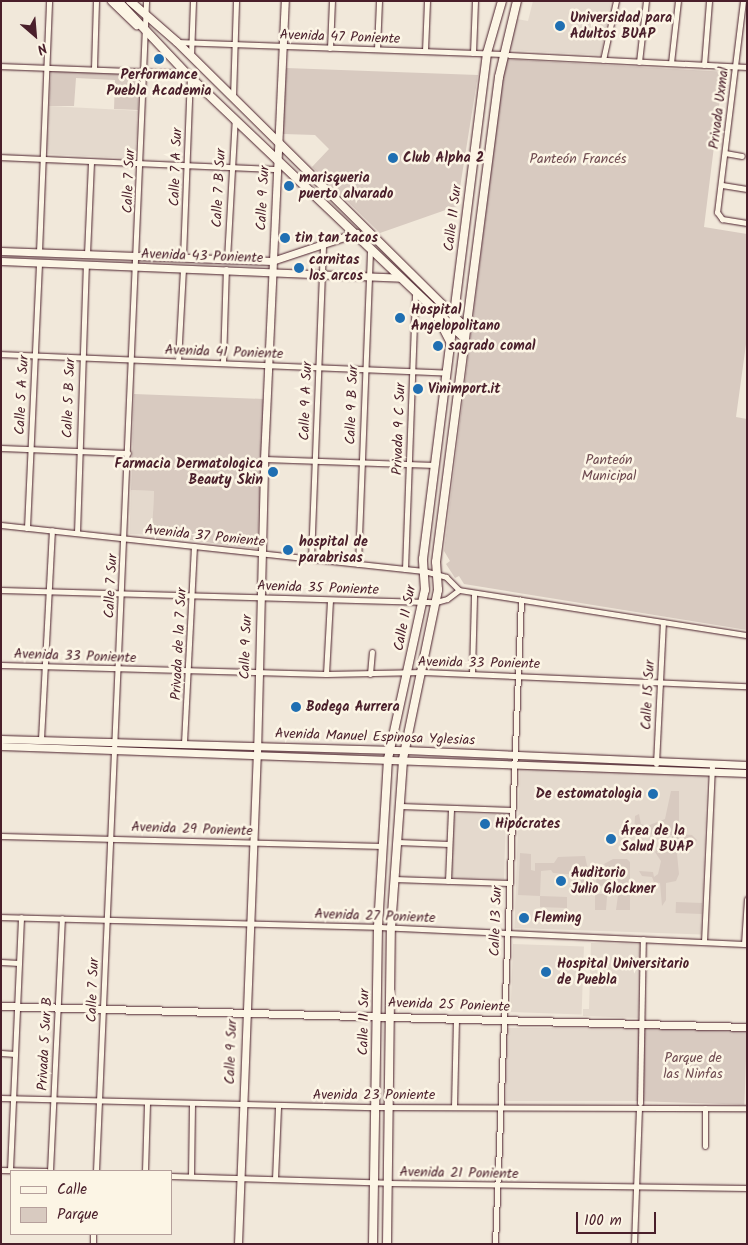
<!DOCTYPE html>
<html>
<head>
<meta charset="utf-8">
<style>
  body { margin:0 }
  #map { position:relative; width:748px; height:1245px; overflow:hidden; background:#f1e8da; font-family:Kalam,sans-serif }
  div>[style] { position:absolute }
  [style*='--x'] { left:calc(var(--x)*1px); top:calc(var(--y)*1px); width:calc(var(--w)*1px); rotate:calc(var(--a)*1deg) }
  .built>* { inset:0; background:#e4d9cd; transform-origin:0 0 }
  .green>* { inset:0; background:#d8cac0; transform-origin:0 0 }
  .roads { filter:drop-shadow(0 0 1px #4a1f2b) drop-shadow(0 0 1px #4a1f2b) }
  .street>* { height:5px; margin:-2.5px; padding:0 2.5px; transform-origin:2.5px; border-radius:2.5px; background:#fcf5e5 }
  .secondary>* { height:7px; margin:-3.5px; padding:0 3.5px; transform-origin:3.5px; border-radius:3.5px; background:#fcf5e5 }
  .primary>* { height:8px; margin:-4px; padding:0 4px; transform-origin:4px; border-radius:4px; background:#fcf5e5 }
  .dots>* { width:14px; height:14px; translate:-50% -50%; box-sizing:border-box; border:2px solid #fcf5e5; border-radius:50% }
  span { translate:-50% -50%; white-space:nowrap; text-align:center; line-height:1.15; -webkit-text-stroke:5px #fcf5e5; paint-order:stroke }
  .poi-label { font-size:14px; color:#4a1f2b; font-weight:700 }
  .left { translate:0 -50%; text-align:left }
  .right { translate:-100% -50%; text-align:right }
  .street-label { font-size:14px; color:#4a1f2b }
  .park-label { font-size:14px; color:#6e4a50 }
  .frame { position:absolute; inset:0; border:2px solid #4a1f2b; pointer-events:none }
  .legend { position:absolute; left:10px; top:1170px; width:162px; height:65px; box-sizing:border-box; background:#fcf5e5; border:1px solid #b59f9b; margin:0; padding:6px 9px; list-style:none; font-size:15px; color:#4a1f2b }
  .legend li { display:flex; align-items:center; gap:10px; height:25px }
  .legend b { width:25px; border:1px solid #b59f9b }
  .north { position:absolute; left:10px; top:10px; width:50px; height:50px; -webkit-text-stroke:4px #fcf5e5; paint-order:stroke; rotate:153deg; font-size:14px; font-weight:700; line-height:20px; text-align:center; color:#4a1f2b }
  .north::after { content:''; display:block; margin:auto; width:18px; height:22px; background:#4a1f2b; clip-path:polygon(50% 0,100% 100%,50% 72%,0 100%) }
  .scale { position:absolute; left:576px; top:1212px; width:80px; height:22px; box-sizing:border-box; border:2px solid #4a1f2b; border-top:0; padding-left:6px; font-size:15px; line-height:18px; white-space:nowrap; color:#4a1f2b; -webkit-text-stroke:4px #fcf5e5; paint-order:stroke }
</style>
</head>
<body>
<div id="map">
  <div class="built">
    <i style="clip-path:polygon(533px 1px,611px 1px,601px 55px,508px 50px,517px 19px,528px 21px)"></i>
    <i style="left:49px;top:106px;width:89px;height:48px;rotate:3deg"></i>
    <i style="left:131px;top:490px;width:23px;height:44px;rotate:2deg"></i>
    <i style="left:520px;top:768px;width:187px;height:160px;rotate:2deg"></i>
    <i style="clip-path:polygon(452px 813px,506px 814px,504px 879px,453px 878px,450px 874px)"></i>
    <i style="clip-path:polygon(591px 943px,641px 944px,638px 1018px,583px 1016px,583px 1009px,589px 1009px)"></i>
    <i style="left:513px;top:944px;width:71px;height:68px;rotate:2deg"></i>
    <i style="left:638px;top:1028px;width:73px;height:132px;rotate:90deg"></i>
  </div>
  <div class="green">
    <i style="clip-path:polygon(505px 59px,728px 72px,728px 90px,721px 90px,704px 227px,747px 234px,747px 337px,736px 417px,747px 419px,747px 630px,464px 584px,459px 576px,455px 578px,446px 564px,450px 561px,444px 551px)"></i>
    <i style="clip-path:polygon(286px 68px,478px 75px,457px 206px,380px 233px,312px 167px,329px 149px,315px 135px,283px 134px)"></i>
    <i style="clip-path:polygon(51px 70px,139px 70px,138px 110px,114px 109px,115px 80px,76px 78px,74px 106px,49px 106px)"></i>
    <i style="clip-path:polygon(134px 394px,264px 399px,257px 549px,152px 535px,154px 491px,131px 490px)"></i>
    <i style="clip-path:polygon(671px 791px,679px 791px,679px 834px,692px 835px,697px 840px,691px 849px,677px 854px,679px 874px,676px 881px,666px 883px,666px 900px,662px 906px,660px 883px,654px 882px,652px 877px,642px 876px,639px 871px,653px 872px,654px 877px,658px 874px,661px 861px,655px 852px,659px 846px,666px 847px,673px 835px,634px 834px,635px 816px,639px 814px,641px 824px,647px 826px,665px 819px)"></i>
    <i style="clip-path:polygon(520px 853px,531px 854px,531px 870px,535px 871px,535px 863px,554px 863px,558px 857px,585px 856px,588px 870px,585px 894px,579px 893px,581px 875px,553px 873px,551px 870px,541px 871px,540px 896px,567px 897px,567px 908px,540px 907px,540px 896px,518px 895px)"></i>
    <i style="clip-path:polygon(613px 859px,627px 859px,630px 862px,630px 910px,616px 910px,618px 895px,624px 895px,624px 887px,617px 885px,618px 870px,609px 870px,606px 910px,595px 910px,595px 894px,603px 894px,602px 886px,596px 885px,597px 869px,608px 869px,604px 864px)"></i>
    <i style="left:676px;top:902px;width:26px;height:11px;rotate:2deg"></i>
    <i style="left:638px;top:1028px;width:109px;height:73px;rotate:2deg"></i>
  </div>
  <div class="roads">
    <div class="street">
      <i style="--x:743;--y:1;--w:213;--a:97"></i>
      <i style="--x:717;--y:212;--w:9;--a:54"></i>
      <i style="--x:722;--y:219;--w:25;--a:9"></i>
      <i style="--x:177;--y:42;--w:326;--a:2.1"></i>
      <i style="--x:330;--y:48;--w:47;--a:-87.6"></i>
      <i style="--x:377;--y:49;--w:48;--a:-87.6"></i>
      <i style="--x:425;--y:51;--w:50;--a:-87.7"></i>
      <i style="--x:473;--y:53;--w:52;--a:-87.8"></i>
      <i style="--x:509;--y:55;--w:238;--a:2.9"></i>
      <i style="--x:191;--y:56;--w:55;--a:-87.9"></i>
      <i style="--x:603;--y:60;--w:60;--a:-77.6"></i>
      <i style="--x:639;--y:62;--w:61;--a:-83.5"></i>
      <i style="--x:671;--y:63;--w:62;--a:-83.6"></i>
      <i style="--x:704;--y:65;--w:64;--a:-85.5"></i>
      <i style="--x:1;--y:66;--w:185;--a:2.2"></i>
      <i style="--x:94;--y:68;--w:67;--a:-88.3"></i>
      <i style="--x:233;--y:97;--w:96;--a:-88.2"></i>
      <i style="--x:725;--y:153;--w:17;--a:10"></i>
      <i style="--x:1;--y:157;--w:276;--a:2.5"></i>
      <i style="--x:722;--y:185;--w:25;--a:9"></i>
      <i style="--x:39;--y:252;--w:251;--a:-87.7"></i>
      <i style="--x:87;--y:254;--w:92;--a:-87.5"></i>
      <i style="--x:183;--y:257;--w:180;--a:-87.8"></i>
      <i style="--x:227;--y:259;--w:141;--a:-86.8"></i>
      <i style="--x:1;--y:354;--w:446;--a:2.4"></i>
      <i style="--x:178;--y:361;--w:93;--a:-86.9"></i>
      <i style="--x:223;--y:362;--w:93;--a:-88.2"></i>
      <i style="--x:1;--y:448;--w:127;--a:2.3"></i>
      <i style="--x:264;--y:459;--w:171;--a:2"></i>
      <i style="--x:1;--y:525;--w:425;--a:6.2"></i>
      <i style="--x:424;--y:571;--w:23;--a:15"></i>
      <i style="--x:446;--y:577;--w:18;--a:45"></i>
      <i style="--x:27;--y:528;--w:265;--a:-87.4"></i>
      <i style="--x:77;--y:533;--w:269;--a:-88.1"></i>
      <i style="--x:311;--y:559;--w:315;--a:-87.8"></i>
      <i style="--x:358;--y:564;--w:316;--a:-87.8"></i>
      <i style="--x:405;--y:569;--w:278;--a:-87.9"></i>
      <i style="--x:1;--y:590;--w:435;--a:1.6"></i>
      <i style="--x:436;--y:602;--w:11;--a:-15"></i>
      <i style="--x:447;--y:599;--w:15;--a:-37"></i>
      <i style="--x:459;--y:590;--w:291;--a:8.9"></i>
      <i style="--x:1;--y:665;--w:325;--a:1.6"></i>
      <i style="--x:326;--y:674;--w:97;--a:-1.2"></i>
      <i style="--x:423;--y:672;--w:324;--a:2.5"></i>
      <i style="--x:472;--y:673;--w:79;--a:-88.5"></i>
      <i style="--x:326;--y:674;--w:74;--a:-86.9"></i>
      <i style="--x:370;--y:674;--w:22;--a:-85"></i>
      <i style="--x:41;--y:739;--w:209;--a:-87"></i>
      <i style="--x:184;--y:743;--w:197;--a:-87.1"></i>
      <i style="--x:656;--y:764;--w:142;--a:-87.2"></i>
      <i style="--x:400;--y:806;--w:112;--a:2"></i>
      <i style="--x:1;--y:836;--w:382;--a:1.5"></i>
      <i style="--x:397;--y:842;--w:52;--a:2.2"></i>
      <i style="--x:394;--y:879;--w:115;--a:2"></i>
      <i style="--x:448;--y:881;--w:73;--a:-87.6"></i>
      <i style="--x:1;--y:917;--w:380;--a:1.5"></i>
      <i style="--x:381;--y:927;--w:366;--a:2.7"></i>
      <i style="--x:704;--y:942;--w:179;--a:-87.4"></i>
      <i style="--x:744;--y:944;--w:45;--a:-86.2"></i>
      <i style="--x:1;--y:962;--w:18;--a:3"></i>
      <i style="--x:1;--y:1053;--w:14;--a:4"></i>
      <i style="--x:1;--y:1098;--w:374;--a:1.4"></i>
      <i style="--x:375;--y:1107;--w:372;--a:0.2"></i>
      <i style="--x:640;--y:1103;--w:164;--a:-89"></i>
      <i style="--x:454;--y:1107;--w:88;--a:-88.7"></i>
      <i style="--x:705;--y:1108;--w:38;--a:90"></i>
      <i style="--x:1;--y:1170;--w:45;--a:1.3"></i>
      <i style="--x:10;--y:1170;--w:253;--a:-87.5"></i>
      <i style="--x:50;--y:1171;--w:253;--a:-87.3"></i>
      <i style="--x:96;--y:1171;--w:1171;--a:-87.55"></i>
      <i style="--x:145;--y:1171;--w:69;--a:-88.3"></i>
      <i style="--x:171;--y:1176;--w:217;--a:1.8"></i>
      <i style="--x:388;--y:1183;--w:359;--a:0.8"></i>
      <i style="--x:191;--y:1176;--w:73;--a:-89.2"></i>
      <i style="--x:275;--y:1179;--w:73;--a:-87.6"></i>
      <i style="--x:93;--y:1244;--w:10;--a:-90"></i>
      <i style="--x:495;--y:1244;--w:645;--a:-87.69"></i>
      <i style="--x:634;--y:1244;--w:136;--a:-87.9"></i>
    </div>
    <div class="secondary">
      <i style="--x:111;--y:1;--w:35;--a:44"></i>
      <i style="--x:1;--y:251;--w:271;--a:2.1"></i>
      <i style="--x:272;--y:261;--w:89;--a:-18.4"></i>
      <i style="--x:1;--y:261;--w:400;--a:2.4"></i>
      <i style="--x:1;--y:739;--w:404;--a:1.6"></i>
      <i style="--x:405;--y:750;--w:342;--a:2.5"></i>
      <i style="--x:1;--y:746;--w:746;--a:2.07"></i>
      <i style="--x:1;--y:1006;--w:746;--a:1.61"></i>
      <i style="--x:238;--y:1244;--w:489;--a:-87.8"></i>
      <i style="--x:257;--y:755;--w:296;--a:-88.6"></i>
      <i style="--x:264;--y:459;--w:458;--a:-87.4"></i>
    </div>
    <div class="primary">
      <i style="--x:118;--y:1;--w:99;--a:46.6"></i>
      <i style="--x:186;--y:73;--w:385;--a:43.6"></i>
      <i style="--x:130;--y:1;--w:62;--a:41.1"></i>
      <i style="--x:177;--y:42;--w:407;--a:44.7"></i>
      <i style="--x:435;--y:312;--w:34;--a:63"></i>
      <i style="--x:373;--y:1244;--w:317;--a:-89.1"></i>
      <i style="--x:378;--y:927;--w:168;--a:-86.6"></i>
      <i style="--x:388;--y:759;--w:173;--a:-77.7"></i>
      <i style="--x:425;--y:590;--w:31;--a:-94"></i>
      <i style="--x:423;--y:559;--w:510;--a:-82.79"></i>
      <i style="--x:487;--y:53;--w:54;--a:-73.9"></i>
      <i style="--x:387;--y:1244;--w:316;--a:-89.3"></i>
      <i style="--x:391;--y:928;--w:169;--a:-85.9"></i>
      <i style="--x:403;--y:759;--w:173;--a:-78.3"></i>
      <i style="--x:438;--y:590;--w:28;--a:-94"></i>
      <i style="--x:436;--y:562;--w:489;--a:-82.6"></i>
      <i style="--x:499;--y:77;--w:78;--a:-76.7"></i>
    </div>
  </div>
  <div class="dots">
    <i style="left:560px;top:26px;background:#1f6fb2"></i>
    <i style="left:159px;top:59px;background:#1f6fb2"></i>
    <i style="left:393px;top:158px;background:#1f6fb2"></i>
    <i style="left:289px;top:186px;background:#1f6fb2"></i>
    <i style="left:285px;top:238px;background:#1f6fb2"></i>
    <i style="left:299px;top:268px;background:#1f6fb2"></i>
    <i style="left:400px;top:318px;background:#1f6fb2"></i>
    <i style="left:438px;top:346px;background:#1f6fb2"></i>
    <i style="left:418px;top:389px;background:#1f6fb2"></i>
    <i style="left:273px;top:472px;background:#1f6fb2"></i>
    <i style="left:288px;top:550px;background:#1f6fb2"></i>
    <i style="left:296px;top:707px;background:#1f6fb2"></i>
    <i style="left:653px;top:794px;background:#1f6fb2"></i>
    <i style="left:485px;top:824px;background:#1f6fb2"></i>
    <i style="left:611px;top:839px;background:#1f6fb2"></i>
    <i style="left:561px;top:881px;background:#1f6fb2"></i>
    <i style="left:524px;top:918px;background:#1f6fb2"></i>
    <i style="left:546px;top:972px;background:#1f6fb2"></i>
  </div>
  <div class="poi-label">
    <span class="left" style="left:570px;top:26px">Universidad para<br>Adultos BUAP</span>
    <span style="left:159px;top:83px">Performance<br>Puebla Academia</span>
    <span class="left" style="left:403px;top:158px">Club Alpha 2</span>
    <span class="left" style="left:299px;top:186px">marisqueria<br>puerto alvarado</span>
    <span class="left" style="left:295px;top:238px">tin tan tacos</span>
    <span class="left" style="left:309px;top:268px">carnitas<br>los arcos</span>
    <span class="left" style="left:411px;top:318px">Hospital<br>Angelopolitano</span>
    <span class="left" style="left:448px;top:346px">sagrado comal</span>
    <span class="left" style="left:428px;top:389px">Vinimport.it</span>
    <span class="right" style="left:263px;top:472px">Farmacia Dermatologica<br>Beauty Skin</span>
    <span class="left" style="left:299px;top:550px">hospital de<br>parabrisas</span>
    <span class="left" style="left:306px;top:707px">Bodega Aurrera</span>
    <span class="right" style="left:642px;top:794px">De estomatologia</span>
    <span class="left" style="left:495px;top:824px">Hipócrates</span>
    <span class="left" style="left:621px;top:839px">Área de la<br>Salud BUAP</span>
    <span class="left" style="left:571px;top:881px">Auditorio<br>Julio Glockner</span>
    <span class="left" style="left:534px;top:918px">Fleming</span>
    <span class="left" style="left:557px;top:972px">Hospital Universitario<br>de Puebla</span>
  </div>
  <div class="street-label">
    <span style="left:340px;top:37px;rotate:2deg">Avenida 47 Poniente</span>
    <span style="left:719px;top:108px;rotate:-83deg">Privada Uxmal</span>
    <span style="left:176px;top:167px;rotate:-88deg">Calle 7 A Sur</span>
    <span style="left:129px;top:181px;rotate:-88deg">Calle 7 Sur</span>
    <span style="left:219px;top:188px;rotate:-87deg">Calle 7 B Sur</span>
    <span style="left:263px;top:198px;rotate:-87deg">Calle 9 Sur</span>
    <span style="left:453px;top:218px;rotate:-83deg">Calle 11 Sur</span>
    <span style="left:202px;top:256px;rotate:2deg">Avenida 43 Poniente</span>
    <span style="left:224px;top:352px;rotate:2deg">Avenida 41 Poniente</span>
    <span style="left:22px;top:395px;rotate:-87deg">Calle 5 A Sur</span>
    <span style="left:69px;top:398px;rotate:-88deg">Calle 5 B Sur</span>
    <span style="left:306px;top:401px;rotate:-88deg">Calle 9 A Sur</span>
    <span style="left:352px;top:405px;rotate:-88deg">Calle 9 B Sur</span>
    <span style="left:399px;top:429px;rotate:-88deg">Privada 9 C Sur</span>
    <span style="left:205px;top:536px;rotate:6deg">Avenida 37 Poniente</span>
    <span style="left:111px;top:586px;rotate:-87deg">Calle 7 Sur</span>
    <span style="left:318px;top:588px;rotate:2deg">Avenida 35 Poniente</span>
    <span style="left:405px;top:618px;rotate:-79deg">Calle 11 Sur</span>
    <span style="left:179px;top:644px;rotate:-87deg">Privada de la 7 Sur</span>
    <span style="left:246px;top:647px;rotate:-88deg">Calle 9 Sur</span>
    <span style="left:75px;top:656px;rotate:2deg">Avenida 33 Poniente</span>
    <span style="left:479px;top:663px;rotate:1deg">Avenida 33 Poniente</span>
    <span style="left:648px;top:695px;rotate:-87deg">Calle 15 Sur</span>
    <span style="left:375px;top:737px;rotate:2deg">Avenida Manuel Espinosa Yglesias</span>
    <span style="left:192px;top:829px;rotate:2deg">Avenida 29 Poniente</span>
    <span style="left:375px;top:916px;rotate:2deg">Avenida 27 Poniente</span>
    <span style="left:496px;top:921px;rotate:-88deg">Calle 13 Sur</span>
    <span style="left:93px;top:990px;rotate:-88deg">Calle 7 Sur</span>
    <span style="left:449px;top:1005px;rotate:2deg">Avenida 25 Poniente</span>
    <span style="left:364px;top:1022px;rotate:-89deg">Calle 11 Sur</span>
    <span style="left:45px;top:1044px;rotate:-87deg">Privada 5 Sur B</span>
    <span style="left:231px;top:1052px;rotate:-88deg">Calle 9 Sur</span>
    <span style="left:374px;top:1095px">Avenida 23 Poniente</span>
    <span style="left:459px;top:1173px;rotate:1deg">Avenida 21 Poniente</span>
  </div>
  <div class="park-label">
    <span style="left:578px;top:159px">Panteón Francés</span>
    <span style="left:609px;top:468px">Panteón<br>Municipal</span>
    <span style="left:693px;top:1066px">Parque de<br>las Ninfas</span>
  </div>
  <div class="frame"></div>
  <ul class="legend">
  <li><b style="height:6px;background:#fcf5e5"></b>Calle</li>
  <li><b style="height:14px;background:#d8cac0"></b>Parque</li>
  </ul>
  <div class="north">N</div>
  <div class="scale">100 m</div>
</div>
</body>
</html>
